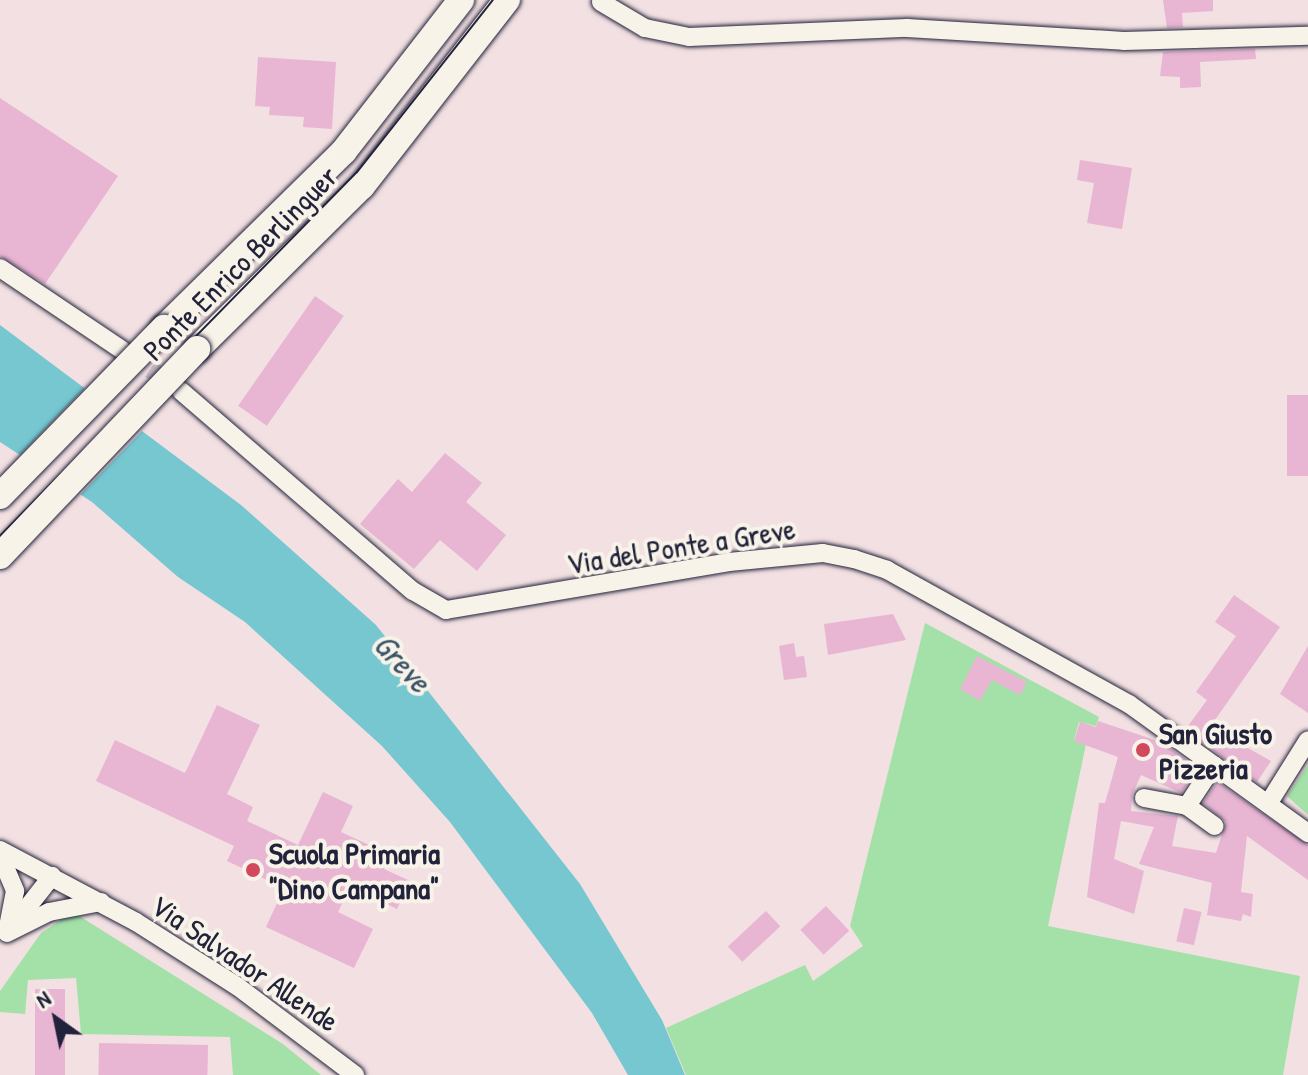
<!DOCTYPE html>
<html>
<head>
<meta charset="utf-8">
<style>
  body { margin:0 }
  #map { position:relative; width:1308px; height:1075px; overflow:hidden; background:#f2e0e2; font-family:"Patrick Hand",sans-serif }
  div>[style] { position:absolute }
  [style*='--x'] { left:calc(var(--x)*1px); top:calc(var(--y)*1px); width:calc(var(--w)*1px); rotate:calc(var(--a)*1deg) }
  .green>* { inset:0; background:#a4e1a8 }
  .water>* { inset:0; background:#76c7d0 }
  .pier>* { inset:0; background:#f2e0e2 }
  .building>* { inset:0; background:#e8b5d3; transform-origin:0 0 }
  .street-tunnel>* { height:18px; margin-top:-9px; transform-origin:0; background:repeating-linear-gradient(90deg,#c8bac1 0 18px,transparent 0 27px) }
  .roads { filter:drop-shadow(0 0 2px #22223b) drop-shadow(0 0 2px #22223b) }
  .street>* { height:18px; margin:-9px; padding:0 9px; transform-origin:9px; border-radius:9px; background:#f7f3e8 }
  .secondary>* { height:26px; margin:-13px; padding:0 13px; transform-origin:13px; border-radius:13px; background:#f7f3e8 }
  .tram>* { height:2px; margin:-1px; padding:0 1px; transform-origin:1px; border-radius:1px; background:#22223b }
  .bridges { filter:drop-shadow(0 0 2px #22223b) drop-shadow(0 0 2px #22223b) }
  .secondary-bridge>* { height:26px; margin:-13px; padding:0 13px; transform-origin:13px; border-radius:13px; background:#f7f3e8 }
  .dots>* { width:22px; height:22px; translate:-50% -50%; box-sizing:border-box; border:4px solid #f7f3e8; border-radius:50% }
  span { translate:-50% -50%; white-space:nowrap; text-align:center; line-height:1.15; -webkit-text-stroke:8px #f7f3e8; paint-order:stroke }
  .street-label { font-size:30px; color:#22223b }
  .poi-label { font-size:30px; color:#22223b; font-weight:700 }
  .left { translate:0 -50%; text-align:left }
  .water-label { font-size:32px; color:#3b5468; font-style:italic }
  .north { position:absolute; left:16px; top:979px; width:80px; height:80px; -webkit-text-stroke:6px #f7f3e8; paint-order:stroke; rotate:327deg; font-size:22px; font-weight:700; line-height:32px; text-align:center; color:#22223b }
  .north::after { content:''; display:block; margin:auto; width:28px; height:36px; background:#22223b; clip-path:polygon(50% 0,100% 100%,50% 72%,0 100%) }
</style>
</head>
<body>
<div id="map">
  <div class="green">
    <i style="clip-path:polygon(925px 623px,1099px 717px,1096px 726px,1079px 722px,1074px 740px,1086px 744px,1048px 926px,1300px 976px,1283px 1075px,686px 1075px,666px 1028px,805px 965px,813px 981px,863px 946px,850px 926px)"></i>
    <i style="clip-path:polygon(1308px 765px,1308px 815px,1287px 796px)"></i>
    <i style="clip-path:polygon(73px 912px,283px 1044px,321px 1075px,233px 1075px,230px 1037px,81px 1034px,76px 978px,28px 980px,25px 1014px,0 1012px,0 991px,41px 933px)"></i>
  </div>
  <div class="water">
    <i style="clip-path:polygon(0 325px,241px 505px,376px 625px,580px 884px,662px 1020px,685px 1075px,628px 1075px,592px 1013px,450px 822px,382px 746px,245px 622px,178px 577px,92px 502px,0 442px)"></i>
  </div>
  <div class="pier">
    <i style="clip-path:polygon(86px 387px,143px 430px,78px 497px,17px 458px)"></i>
  </div>
  <div class="building">
    <i style="clip-path:polygon(1163px 0,1213px 0,1213px 11px,1182px 13px,1183px 27px,1167px 28px)"></i>
    <i style="clip-path:polygon(1255px 49px,1256px 59px,1200px 62px,1201px 87px,1180px 88px,1180px 77px,1160px 76px,1163px 52px)"></i>
    <i style="clip-path:polygon(258px 57px,336px 62px,332px 129px,303px 127px,304px 117px,269px 115px,270px 107px,255px 106px)"></i>
    <i style="clip-path:polygon(0 98px,118px 176px,45px 284px,0 256px)"></i>
    <i style="clip-path:polygon(1080px 160px,1132px 168px,1122px 229px,1087px 223px,1094px 183px,1077px 180px)"></i>
    <i style="left:315px;top:296px;width:35px;height:134px;rotate:35deg"></i>
    <i style="left:1308px;top:395px;width:81px;height:21px;rotate:90deg"></i>
    <i style="clip-path:polygon(445px 453px,482px 483px,466px 502px,506px 535px,477px 571px,440px 540px,414px 569px,360px 524px,398px 479px,412px 492px)"></i>
    <i style="clip-path:polygon(1234px 595px,1280px 627px,1210px 727px,1271px 761px,1257px 782px,1185px 730px,1207px 700px,1196px 692px,1236px 636px,1215px 622px)"></i>
    <i style="clip-path:polygon(893px 614px,906px 640px,828px 655px,824px 624px)"></i>
    <i style="clip-path:polygon(794px 643px,796px 657px,804px 656px,807px 677px,784px 680px,779px 646px)"></i>
    <i style="clip-path:polygon(1308px 646px,1308px 713px,1280px 694px)"></i>
    <i style="clip-path:polygon(977px 656px,1027px 682px,1020px 695px,992px 680px,980px 701px,960px 689px)"></i>
    <i style="clip-path:polygon(217px 705px,260px 725px,227px 794px,253px 807px,247px 821px,298px 845px,323px 792px,353px 806px,341px 832px,391px 855px,384px 869px,410px 881px,397px 909px,350px 887px,338px 912px,373px 929px,354px 968px,266px 927px,284px 888px,227px 861px,234px 846px,96px 781px,115px 740px,185px 773px)"></i>
    <i style="clip-path:polygon(1098px 721px,1161px 742px,1198px 768px,1181px 793px,1141px 775px,1132px 795px,1131px 811px,1178px 816px,1172px 846px,1216px 853px,1226px 822px,1203px 803px,1217px 782px,1308px 845px,1308px 880px,1247px 836px,1241px 892px,1253px 894px,1251px 917px,1243px 914px,1241px 921px,1207px 915px,1212px 883px,1139px 864px,1154px 827px,1121px 821px,1114px 859px,1144px 871px,1134px 914px,1087px 897px,1099px 803px,1105px 803px,1118px 757px,1074px 741px,1080px 722px,1096px 727px)"></i>
    <i style="left:826px;top:906px;width:34px;height:35px;rotate:47deg"></i>
    <i style="left:1184px;top:908px;width:18px;height:34px;rotate:13deg"></i>
    <i style="left:766px;top:911px;width:21px;height:52px;rotate:47deg"></i>
    <i style="left:35px;top:989px;width:30px;height:86px"></i>
    <i style="left:99px;top:1043px;width:109px;height:32px;rotate:1deg"></i>
  </div>
  <div class="street-tunnel">
    <i style="--x:128;--y:354;--w:58;--a:34.5"></i>
  </div>
  <div class="roads">
    <div class="street">
      <i style="--x:601;--y:2;--w:51;--a:30.6"></i>
      <i style="--x:645;--y:28;--w:45;--a:11.6"></i>
      <i style="--x:689;--y:37;--w:218;--a:-2.4"></i>
      <i style="--x:907;--y:28;--w:217;--a:3.4"></i>
      <i style="--x:1124;--y:41;--w:184;--a:-1.6"></i>
      <i style="--x:0;--y:268;--w:147;--a:33.9"></i>
      <i style="--x:181;--y:391;--w:306;--a:40.8"></i>
      <i style="--x:413;--y:591;--w:38;--a:30"></i>
      <i style="--x:446;--y:610;--w:287;--a:-9.6"></i>
      <i style="--x:729;--y:562;--w:94;--a:-5.5"></i>
      <i style="--x:823;--y:553;--w:32;--a:11"></i>
      <i style="--x:854;--y:559;--w:35;--a:18"></i>
      <i style="--x:887;--y:570;--w:277;--a:29"></i>
      <i style="--x:1129;--y:704;--w:221;--a:35.8"></i>
      <i style="--x:1214;--y:765;--w:49;--a:123.4"></i>
      <i style="--x:1187;--y:806;--w:34;--a:36"></i>
      <i style="--x:1144;--y:798;--w:44;--a:10.5"></i>
      <i style="--x:1268;--y:804;--w:75;--a:-58"></i>
      <i style="--x:0;--y:850;--w:154;--a:27.9"></i>
      <i style="--x:136;--y:922;--w:120;--a:32.4"></i>
      <i style="--x:237;--y:986;--w:148;--a:37"></i>
      <i style="--x:0;--y:855;--w:39;--a:67"></i>
      <i style="--x:15;--y:891;--w:38;--a:101"></i>
      <i style="--x:12;--y:927;--w:65;--a:-51.9"></i>
      <i style="--x:7;--y:933;--w:47;--a:-26.6"></i>
      <i style="--x:49;--y:912;--w:53;--a:-10.9"></i>
    </div>
    <div class="secondary">
      <i style="--x:164;--y:328;--w:252;--a:-44.5"></i>
      <i style="--x:344;--y:151;--w:191;--a:-52.2"></i>
      <i style="--x:197;--y:349;--w:232;--a:-44.7"></i>
      <i style="--x:362;--y:186;--w:236;--a:-52.1"></i>
    </div>
  </div>
  <div class="tram">
    <i style="--x:0;--y:536;--w:510;--a:-45.56"></i>
    <i style="--x:357;--y:172;--w:219;--a:-51.7"></i>
  </div>
  <div class="bridges">
    <div class="secondary-bridge">
      <i style="--x:0;--y:496;--w:235;--a:-45.7"></i>
      <i style="--x:0;--y:556;--w:286;--a:-46.4"></i>
    </div>
  </div>
  <div class="dots">
    <i style="left:1143px;top:750px;background:#d1495b"></i>
    <i style="left:253px;top:870px;background:#d1495b"></i>
  </div>
  <div class="street-label">
    <span style="left:240px;top:263px;rotate:-45deg">Ponte Enrico Berlinguer</span>
    <span style="left:681px;top:546px;rotate:-9deg">Via del Ponte a Greve</span>
    <span style="left:245px;top:963px;rotate:34deg">Via Salvador Allende</span>
  </div>
  <div class="poi-label">
    <span class="left" style="left:1159px;top:750px">San Giusto<br>Pizzeria</span>
    <span class="left" style="left:269px;top:870px">Scuola Primaria<br>"Dino Campana"</span>
  </div>
  <div class="water-label">
    <span style="left:402px;top:663px;rotate:47deg">Greve</span>
  </div>
  <div class="north">N</div>
</div>
</body>
</html>
